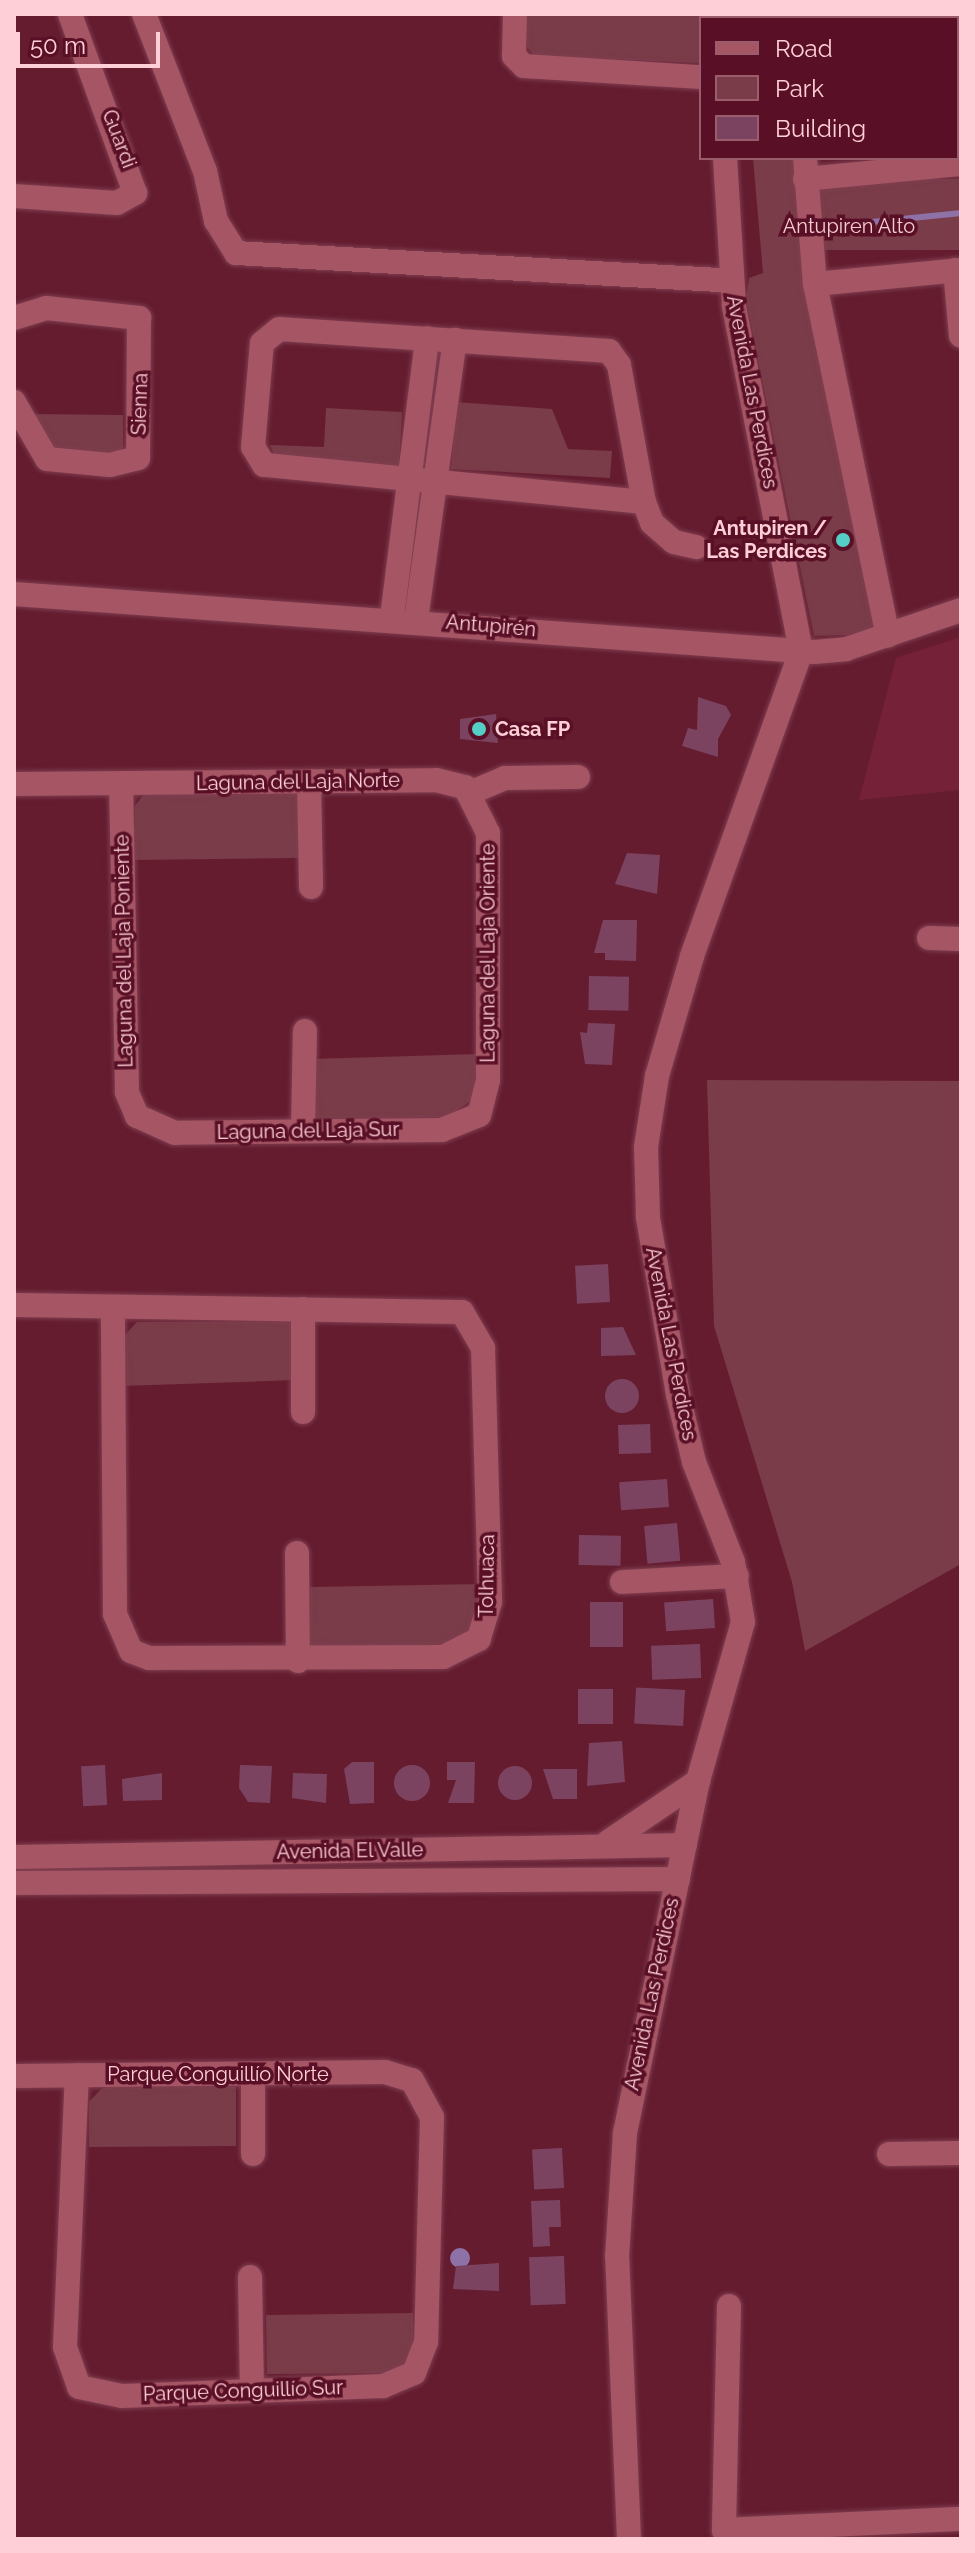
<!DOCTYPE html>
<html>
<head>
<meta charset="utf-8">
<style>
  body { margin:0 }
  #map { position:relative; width:975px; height:2553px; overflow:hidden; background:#651c2f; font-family:Raleway,sans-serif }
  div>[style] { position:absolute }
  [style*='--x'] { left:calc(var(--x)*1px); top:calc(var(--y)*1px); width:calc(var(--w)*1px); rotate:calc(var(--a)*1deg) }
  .built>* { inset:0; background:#752238 }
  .green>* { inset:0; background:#7a3c48; transform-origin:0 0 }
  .water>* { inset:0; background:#8e71a7 }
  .round { border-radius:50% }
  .stream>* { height:6px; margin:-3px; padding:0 3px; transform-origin:3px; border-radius:3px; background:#8e71a7 }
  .building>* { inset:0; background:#7c4361; transform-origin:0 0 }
  .roads { filter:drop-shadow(0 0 2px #7e3e50) drop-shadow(0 0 2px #7e3e50) }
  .minor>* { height:24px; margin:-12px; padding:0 12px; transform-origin:12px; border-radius:12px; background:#a55564 }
  .dots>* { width:22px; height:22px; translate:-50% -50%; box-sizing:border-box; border:4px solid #590f25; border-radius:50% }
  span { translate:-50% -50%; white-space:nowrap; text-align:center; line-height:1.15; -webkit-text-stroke:7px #590f25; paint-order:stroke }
  .street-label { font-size:20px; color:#fecfd6 }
  .park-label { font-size:20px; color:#f4cbd1 }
  .poi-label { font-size:20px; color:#fecfd6; font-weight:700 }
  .right { translate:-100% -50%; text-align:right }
  .left { translate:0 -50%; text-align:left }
  .frame { position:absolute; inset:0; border:16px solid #fecfd6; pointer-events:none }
  .legend { position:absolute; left:699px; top:16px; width:260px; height:144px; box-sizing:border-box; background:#590f25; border:2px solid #9b5c6c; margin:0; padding:10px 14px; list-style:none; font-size:24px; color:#fecfd6 }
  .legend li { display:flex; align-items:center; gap:16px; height:40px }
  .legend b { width:40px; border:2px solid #9b5c6c }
  .scale { position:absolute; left:16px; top:32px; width:144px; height:36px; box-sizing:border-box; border:4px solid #fecfd6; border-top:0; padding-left:10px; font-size:24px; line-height:28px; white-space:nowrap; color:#fecfd6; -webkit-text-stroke:6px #590f25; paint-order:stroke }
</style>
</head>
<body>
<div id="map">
  <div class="built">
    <i style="clip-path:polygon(961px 637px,961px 790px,859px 800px,896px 658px)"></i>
  </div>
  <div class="green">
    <i style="clip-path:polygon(527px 14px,704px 14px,701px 63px,535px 56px,527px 47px)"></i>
    <i style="clip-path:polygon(753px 158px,794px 158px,804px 285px,881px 626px,847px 635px,814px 636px,746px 300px,749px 278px,763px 273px)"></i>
    <i style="left:961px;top:179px;width:71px;height:151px;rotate:90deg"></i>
    <i style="clip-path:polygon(456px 402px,552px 409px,568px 449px,612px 451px,610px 478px,451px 469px)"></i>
    <i style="clip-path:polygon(326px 408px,402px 412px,399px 468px,278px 462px,270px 445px,324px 447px)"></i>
    <i style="clip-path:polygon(29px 414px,123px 415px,123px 454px,52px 450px)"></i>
    <i style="clip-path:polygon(298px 791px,298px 858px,133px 860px,135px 806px,144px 794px)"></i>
    <i style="clip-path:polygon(478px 1054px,473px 1099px,448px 1117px,311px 1121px,311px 1059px)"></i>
    <i style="clip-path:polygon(707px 1080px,961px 1081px,961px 1564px,805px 1651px,792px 1582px,714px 1326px)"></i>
    <i style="clip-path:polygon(292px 1321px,297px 1380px,122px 1386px,123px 1337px,137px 1322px)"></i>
    <i style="clip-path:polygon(481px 1584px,473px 1631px,452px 1646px,310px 1650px,310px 1587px)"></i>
    <i style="clip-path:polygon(236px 2086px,236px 2146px,89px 2147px,89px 2102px,103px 2087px)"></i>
    <i style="clip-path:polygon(413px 2313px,414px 2358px,400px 2373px,267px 2374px,266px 2315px)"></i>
  </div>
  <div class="water">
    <i class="round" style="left:450px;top:2248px;width:20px;height:20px"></i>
  </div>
  <div class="stream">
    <i style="--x:862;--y:223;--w:100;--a:-5.8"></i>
  </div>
  <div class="building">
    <i style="clip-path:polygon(698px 697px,726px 706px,731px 715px,718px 739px,718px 757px,682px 746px,688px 728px,697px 730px)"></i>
    <i style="clip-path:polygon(496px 714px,498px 743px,460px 739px,460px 719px)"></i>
    <i style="clip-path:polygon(627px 853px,660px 855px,657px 894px,615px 884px)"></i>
    <i style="clip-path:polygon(603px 920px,637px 920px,636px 961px,605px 960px,605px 953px,594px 953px)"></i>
    <i style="left:589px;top:976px;width:40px;height:34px;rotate:1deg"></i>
    <i style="clip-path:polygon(588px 1023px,615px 1024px,612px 1065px,585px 1064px,580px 1032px,587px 1033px)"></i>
    <i style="left:608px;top:1264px;width:38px;height:33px;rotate:87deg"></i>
    <i style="clip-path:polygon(623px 1327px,636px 1355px,601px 1356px,601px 1328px)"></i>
    <i class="round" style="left:605px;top:1379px;width:34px;height:34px"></i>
    <i style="left:650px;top:1424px;width:29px;height:32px;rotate:88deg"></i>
    <i style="left:667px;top:1479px;width:28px;height:48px;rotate:86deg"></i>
    <i style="left:677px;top:1523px;width:38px;height:33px;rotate:85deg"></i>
    <i style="left:579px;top:1535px;width:42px;height:30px;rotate:1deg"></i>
    <i style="left:713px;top:1599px;width:29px;height:49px;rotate:86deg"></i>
    <i style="left:590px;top:1602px;width:33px;height:45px"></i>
    <i style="left:700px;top:1644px;width:34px;height:49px;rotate:88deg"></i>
    <i style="left:578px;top:1689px;width:35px;height:35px"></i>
    <i style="left:685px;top:1690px;width:36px;height:49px;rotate:93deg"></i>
    <i style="clip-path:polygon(622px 1741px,625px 1782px,587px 1786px,589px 1743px)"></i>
    <i style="clip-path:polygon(352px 1762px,374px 1762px,374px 1803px,350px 1804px,344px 1769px)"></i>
    <i style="clip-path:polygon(447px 1762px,475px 1762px,474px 1803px,448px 1803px,456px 1780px,447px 1780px)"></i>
    <i style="left:105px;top:1765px;width:40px;height:24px;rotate:87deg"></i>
    <i style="clip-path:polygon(240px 1765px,272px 1766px,270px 1803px,248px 1802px,239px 1788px)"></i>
    <i class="round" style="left:394px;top:1765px;width:36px;height:36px"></i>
    <i class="round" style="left:498px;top:1766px;width:34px;height:34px"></i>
    <i style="clip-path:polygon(543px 1769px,577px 1769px,577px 1799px,553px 1799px)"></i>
    <i style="clip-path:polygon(162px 1773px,162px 1800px,123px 1801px,122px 1779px)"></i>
    <i style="clip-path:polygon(293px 1773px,327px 1774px,326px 1803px,292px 1798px)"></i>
    <i style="left:562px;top:2148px;width:40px;height:30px;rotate:87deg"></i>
    <i style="clip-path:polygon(560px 2200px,561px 2227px,549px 2227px,550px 2246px,533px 2247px,531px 2201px)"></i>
    <i style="left:564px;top:2256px;width:48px;height:35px;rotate:88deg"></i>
    <i style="clip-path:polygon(499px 2263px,499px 2291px,453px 2289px,456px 2266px)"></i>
  </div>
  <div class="roads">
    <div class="minor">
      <i style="--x:144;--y:14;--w:168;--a:68.8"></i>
      <i style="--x:205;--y:171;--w:51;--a:77.6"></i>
      <i style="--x:216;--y:221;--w:38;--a:58"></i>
      <i style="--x:236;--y:253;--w:495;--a:3.2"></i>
      <i style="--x:515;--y:14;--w:42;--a:91.4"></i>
      <i style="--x:514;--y:56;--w:14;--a:45"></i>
      <i style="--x:524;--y:66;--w:177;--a:3.6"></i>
      <i style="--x:936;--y:14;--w:4;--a:90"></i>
      <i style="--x:729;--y:18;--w:4;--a:-90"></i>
      <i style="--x:809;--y:18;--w:4;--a:-90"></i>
      <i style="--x:805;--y:158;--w:126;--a:85.5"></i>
      <i style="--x:815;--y:284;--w:359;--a:78.3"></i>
      <i style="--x:805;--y:179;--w:157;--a:-5.5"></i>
      <i style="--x:14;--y:196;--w:103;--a:3.9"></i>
      <i style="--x:117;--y:203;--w:21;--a:-29"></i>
      <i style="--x:135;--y:193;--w:190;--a:-110"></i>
      <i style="--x:955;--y:270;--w:66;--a:84.8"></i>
      <i style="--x:815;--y:284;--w:147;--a:-5.5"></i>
      <i style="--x:14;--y:318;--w:34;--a:-17"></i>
      <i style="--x:46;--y:308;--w:94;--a:6.1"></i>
      <i style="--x:139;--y:318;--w:140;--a:90.4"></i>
      <i style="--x:138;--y:458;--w:29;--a:166"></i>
      <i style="--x:110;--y:465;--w:63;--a:-174.6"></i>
      <i style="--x:47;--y:459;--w:66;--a:-120.1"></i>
      <i style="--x:279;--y:329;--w:331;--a:3.8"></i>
      <i style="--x:609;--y:351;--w:17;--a:54"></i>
      <i style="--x:619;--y:365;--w:139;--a:79.7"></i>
      <i style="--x:644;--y:502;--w:382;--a:-174.4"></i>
      <i style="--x:264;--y:465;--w:21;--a:-121"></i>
      <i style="--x:253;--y:447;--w:104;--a:-85.1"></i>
      <i style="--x:262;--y:343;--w:22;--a:-39"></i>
      <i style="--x:644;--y:502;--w:22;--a:69"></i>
      <i style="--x:652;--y:523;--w:29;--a:41"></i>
      <i style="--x:674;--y:542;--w:23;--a:13"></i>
      <i style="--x:14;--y:594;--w:802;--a:4.15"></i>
      <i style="--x:814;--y:652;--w:32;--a:-5"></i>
      <i style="--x:846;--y:649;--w:121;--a:-18.7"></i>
      <i style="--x:392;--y:617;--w:281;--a:-82.8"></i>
      <i style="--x:416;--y:620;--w:283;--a:-82.1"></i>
      <i style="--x:309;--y:781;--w:106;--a:88.9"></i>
      <i style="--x:14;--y:784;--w:422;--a:-0.5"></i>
      <i style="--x:436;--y:780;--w:30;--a:14"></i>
      <i style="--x:465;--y:787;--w:51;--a:63.4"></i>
      <i style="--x:488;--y:833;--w:247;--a:90"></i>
      <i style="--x:488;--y:1080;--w:36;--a:104"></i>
      <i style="--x:479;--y:1115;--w:40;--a:158"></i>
      <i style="--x:442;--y:1130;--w:267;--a:179.4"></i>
      <i style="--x:175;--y:1133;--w:42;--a:-155.9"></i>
      <i style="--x:137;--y:1116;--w:26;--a:-113"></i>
      <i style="--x:127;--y:1092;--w:308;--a:-91.1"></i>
      <i style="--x:472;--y:792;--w:36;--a:-23"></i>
      <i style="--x:505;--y:778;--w:73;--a:-0.8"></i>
      <i style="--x:929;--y:938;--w:32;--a:2"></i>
      <i style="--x:303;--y:1131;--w:100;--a:-88.9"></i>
      <i style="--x:14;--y:1305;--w:448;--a:0.9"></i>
      <i style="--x:462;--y:1312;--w:42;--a:59.7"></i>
      <i style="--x:483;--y:1348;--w:254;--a:88.4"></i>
      <i style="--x:490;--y:1602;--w:39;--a:107"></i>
      <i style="--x:479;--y:1639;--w:40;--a:153.4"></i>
      <i style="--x:443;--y:1657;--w:294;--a:179.8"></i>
      <i style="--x:149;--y:1658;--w:19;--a:-159"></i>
      <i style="--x:131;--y:1651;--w:40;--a:-113.4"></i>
      <i style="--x:115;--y:1614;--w:303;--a:-90.4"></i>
      <i style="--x:303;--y:1309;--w:103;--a:90"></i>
      <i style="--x:297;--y:1553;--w:108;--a:89.5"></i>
      <i style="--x:622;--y:1582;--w:115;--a:-3"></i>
      <i style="--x:608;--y:1842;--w:109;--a:-34.1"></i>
      <i style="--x:14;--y:1857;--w:671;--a:-1.02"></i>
      <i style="--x:14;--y:1883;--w:664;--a:-0.35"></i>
      <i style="--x:253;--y:2074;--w:80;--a:90"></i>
      <i style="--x:14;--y:2076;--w:371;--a:-0.6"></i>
      <i style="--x:385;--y:2072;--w:28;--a:17"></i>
      <i style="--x:412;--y:2080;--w:42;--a:61.6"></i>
      <i style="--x:432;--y:2117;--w:225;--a:91.5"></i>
      <i style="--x:426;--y:2342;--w:33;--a:111"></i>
      <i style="--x:414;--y:2373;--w:34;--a:157"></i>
      <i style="--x:383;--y:2386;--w:261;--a:177.8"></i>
      <i style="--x:122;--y:2396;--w:44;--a:-168.2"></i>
      <i style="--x:79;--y:2387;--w:42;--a:-109.3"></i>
      <i style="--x:65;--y:2347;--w:272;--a:-87.5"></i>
      <i style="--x:889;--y:2154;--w:72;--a:-0.8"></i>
      <i style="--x:250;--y:2277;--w:113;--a:89"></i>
      <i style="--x:729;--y:2306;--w:224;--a:91.3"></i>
      <i style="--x:724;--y:2530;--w:237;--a:-2.7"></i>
      <i style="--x:629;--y:2539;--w:282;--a:-92.4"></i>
      <i style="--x:617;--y:2257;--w:124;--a:-86.3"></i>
      <i style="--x:625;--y:2133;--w:359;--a:-78.3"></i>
      <i style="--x:698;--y:1781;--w:165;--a:-74.2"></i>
      <i style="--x:743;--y:1622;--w:61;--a:-99.5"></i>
      <i style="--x:733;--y:1562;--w:107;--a:-111.3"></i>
      <i style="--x:694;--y:1462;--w:69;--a:-103.4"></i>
      <i style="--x:678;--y:1395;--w:181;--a:-99.6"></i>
      <i style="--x:648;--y:1217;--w:70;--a:-91.6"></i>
      <i style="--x:646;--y:1147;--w:72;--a:-81.2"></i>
      <i style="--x:657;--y:1076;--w:125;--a:-73.7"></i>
      <i style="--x:692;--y:956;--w:324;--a:-70.3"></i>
      <i style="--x:801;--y:651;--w:352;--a:-101"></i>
      <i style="--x:734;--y:305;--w:147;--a:-93.5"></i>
    </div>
  </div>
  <div class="dots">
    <i style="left:843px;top:540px;background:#55cec5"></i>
    <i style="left:479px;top:729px;background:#55cec5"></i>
  </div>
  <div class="street-label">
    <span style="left:119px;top:139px;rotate:69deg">Guardi</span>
    <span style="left:752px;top:392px;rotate:79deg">Avenida Las Perdices</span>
    <span style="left:140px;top:404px;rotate:-88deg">Sienna</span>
    <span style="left:491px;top:626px;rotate:5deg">Antupirén</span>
    <span style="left:298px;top:782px;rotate:-1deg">Laguna del Laja Norte</span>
    <span style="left:124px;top:951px;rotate:-91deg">Laguna del Laja Poniente</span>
    <span style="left:488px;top:953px;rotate:-90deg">Laguna del Laja Oriente</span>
    <span style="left:308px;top:1131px;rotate:-1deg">Laguna del Laja Sur</span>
    <span style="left:671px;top:1344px;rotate:79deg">Avenida Las Perdices</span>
    <span style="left:487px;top:1576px;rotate:-89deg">Tolhuaca</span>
    <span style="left:350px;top:1851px;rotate:-1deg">Avenida El Valle</span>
    <span style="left:652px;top:1994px;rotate:-78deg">Avenida Las Perdices</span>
    <span style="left:218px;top:2074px">Parque Conguillío Norte</span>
    <span style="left:243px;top:2391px;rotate:-2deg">Parque Conguillío Sur</span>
  </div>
  <div class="park-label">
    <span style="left:849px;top:226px">Antupiren Alto</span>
  </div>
  <div class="poi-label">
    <span class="right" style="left:827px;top:540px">Antupiren /<br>Las Perdices</span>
    <span class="left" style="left:495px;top:729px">Casa FP</span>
  </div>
  <div class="frame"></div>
  <ul class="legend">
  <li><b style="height:10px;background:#a55564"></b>Road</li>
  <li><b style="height:22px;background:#7a3c48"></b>Park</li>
  <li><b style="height:22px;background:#7c4361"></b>Building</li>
  </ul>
  <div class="scale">50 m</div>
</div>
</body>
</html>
